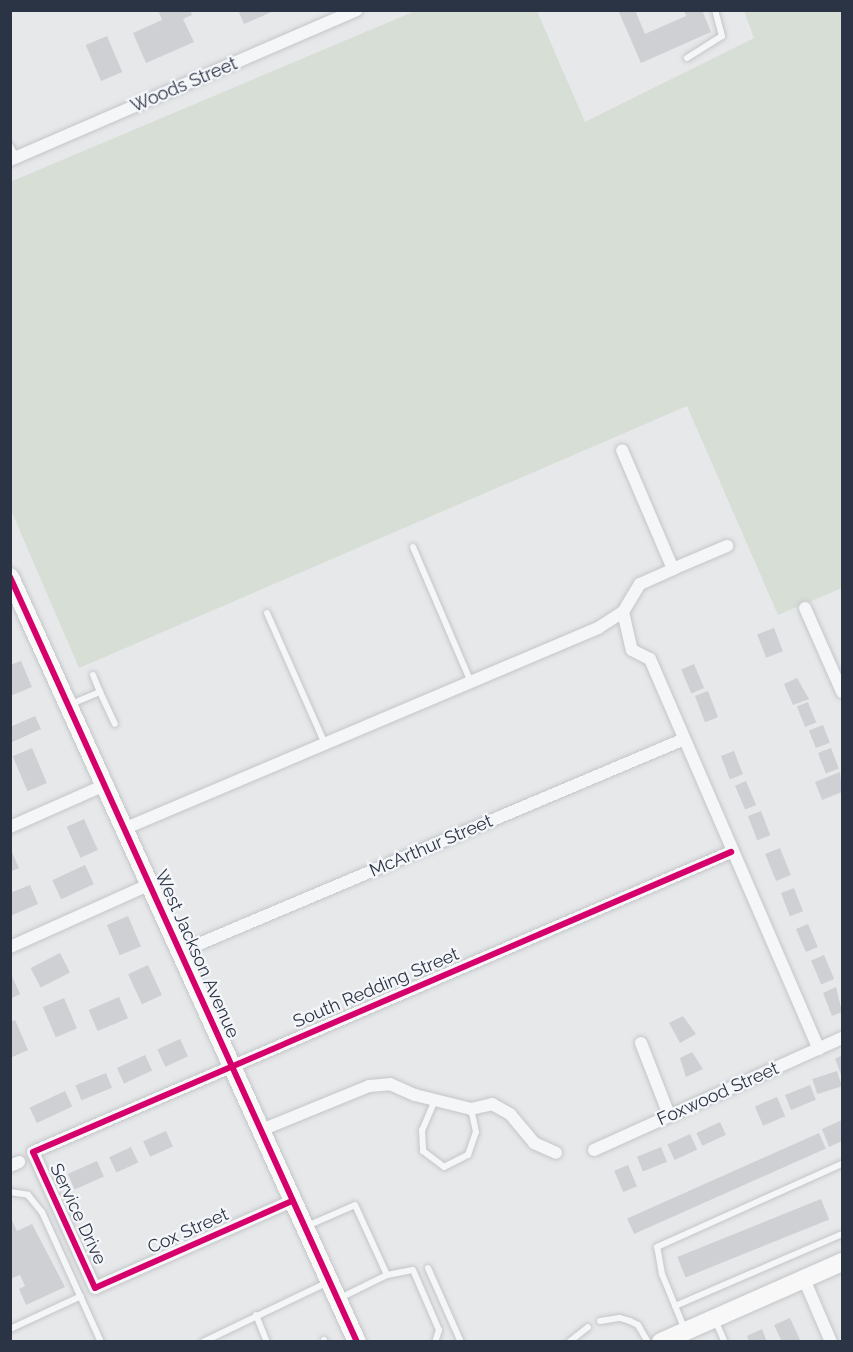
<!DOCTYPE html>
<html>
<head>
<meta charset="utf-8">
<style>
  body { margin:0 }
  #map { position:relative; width:853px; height:1352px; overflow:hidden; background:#e6e8ea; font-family:Raleway,sans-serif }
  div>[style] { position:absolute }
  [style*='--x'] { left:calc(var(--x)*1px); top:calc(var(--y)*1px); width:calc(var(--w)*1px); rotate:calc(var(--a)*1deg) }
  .green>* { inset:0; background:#d6ded6 }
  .building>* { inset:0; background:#ced0d3; transform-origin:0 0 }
  .roads { filter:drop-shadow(0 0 2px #c4c6c8) drop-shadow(0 0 2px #c4c6c8) }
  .lane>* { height:6px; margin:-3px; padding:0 3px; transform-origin:3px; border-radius:3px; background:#f5f6f7 }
  .street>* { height:12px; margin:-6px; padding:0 6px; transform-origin:6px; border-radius:6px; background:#f5f6f7 }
  .secondary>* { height:18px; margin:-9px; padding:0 9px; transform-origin:9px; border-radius:9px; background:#f8f8f8 }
  .cycleway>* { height:6px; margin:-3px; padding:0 3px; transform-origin:3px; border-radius:3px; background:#d6006c }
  span { translate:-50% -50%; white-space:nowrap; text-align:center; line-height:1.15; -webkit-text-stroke:4.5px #f4f6f9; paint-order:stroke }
  .street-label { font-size:18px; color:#2b3445 }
  .frame { position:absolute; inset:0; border:12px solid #2b3445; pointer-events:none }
</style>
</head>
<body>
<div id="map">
  <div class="green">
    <i style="clip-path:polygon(415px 11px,537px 11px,585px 122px,754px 38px,744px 11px,842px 11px,842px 588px,778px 615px,687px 406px,79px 668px,11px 510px,10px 182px)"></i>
  </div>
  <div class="building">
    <i style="clip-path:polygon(158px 10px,190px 10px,192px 15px,183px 19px,194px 42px,146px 63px,133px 33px,162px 20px)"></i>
    <i style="clip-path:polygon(238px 10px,276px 10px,244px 24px)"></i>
    <i style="clip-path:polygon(618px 10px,635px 10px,645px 34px,686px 16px,684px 10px,702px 10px,711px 32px,641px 63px)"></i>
    <i style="left:107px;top:36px;width:39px;height:23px;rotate:67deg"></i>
    <i style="left:774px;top:628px;width:25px;height:18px;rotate:69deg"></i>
    <i style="clip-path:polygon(21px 661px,32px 687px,10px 696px,10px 665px)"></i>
    <i style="left:694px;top:664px;width:26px;height:14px;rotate:67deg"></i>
    <i style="clip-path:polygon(797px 678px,809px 699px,793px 705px,784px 684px)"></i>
    <i style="left:708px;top:691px;width:28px;height:14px;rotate:69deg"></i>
    <i style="left:808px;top:702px;width:22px;height:12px;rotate:68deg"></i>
    <i style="clip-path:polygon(35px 716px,41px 729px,10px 743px,10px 727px)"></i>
    <i style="left:823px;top:725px;width:19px;height:15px;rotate:69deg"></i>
    <i style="left:32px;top:748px;width:38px;height:21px;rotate:67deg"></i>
    <i style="left:831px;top:748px;width:22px;height:14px;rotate:69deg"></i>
    <i style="left:734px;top:751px;width:25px;height:14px;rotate:69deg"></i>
    <i style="clip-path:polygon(840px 772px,842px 792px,822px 800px,815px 782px)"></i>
    <i style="left:746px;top:781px;width:26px;height:12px;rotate:67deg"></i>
    <i style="left:761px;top:811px;width:26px;height:14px;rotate:69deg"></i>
    <i style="left:84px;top:819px;width:34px;height:19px;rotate:66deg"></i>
    <i style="clip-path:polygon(10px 848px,19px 868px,10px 872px)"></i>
    <i style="left:780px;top:848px;width:29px;height:16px;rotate:68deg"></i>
    <i style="left:85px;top:865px;width:21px;height:36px;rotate:65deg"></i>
    <i style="clip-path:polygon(30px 885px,38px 904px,10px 916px,10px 893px)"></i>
    <i style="left:794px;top:888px;width:25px;height:14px;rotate:69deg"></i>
    <i style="left:128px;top:916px;width:33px;height:23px;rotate:67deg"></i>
    <i style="left:808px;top:924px;width:25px;height:13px;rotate:67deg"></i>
    <i style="left:60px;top:953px;width:22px;height:33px;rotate:63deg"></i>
    <i style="left:824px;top:955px;width:26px;height:14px;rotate:67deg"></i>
    <i style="left:148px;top:965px;width:33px;height:22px;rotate:65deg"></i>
    <i style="clip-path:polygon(10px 972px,20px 994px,10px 999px)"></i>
    <i style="clip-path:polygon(836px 987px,842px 1012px,832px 1016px,823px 993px)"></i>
    <i style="left:119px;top:997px;width:23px;height:33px;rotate:67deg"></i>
    <i style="left:64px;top:998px;width:33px;height:23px;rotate:67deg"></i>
    <i style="clip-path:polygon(683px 1016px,696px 1034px,680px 1043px,669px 1023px)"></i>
    <i style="clip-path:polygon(15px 1020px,28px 1050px,10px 1058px,10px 1022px)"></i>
    <i style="left:180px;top:1039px;width:19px;height:25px;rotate:65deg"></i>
    <i style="clip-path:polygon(692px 1052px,703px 1069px,686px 1077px,680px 1058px)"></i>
    <i style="left:145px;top:1055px;width:17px;height:31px;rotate:65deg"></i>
    <i style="clip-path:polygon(842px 1055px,842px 1077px,835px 1059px)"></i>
    <i style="left:837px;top:1071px;width:16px;height:26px;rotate:72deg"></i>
    <i style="left:106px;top:1073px;width:16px;height:33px;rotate:68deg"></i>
    <i style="left:810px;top:1085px;width:16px;height:27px;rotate:68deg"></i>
    <i style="left:65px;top:1091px;width:17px;height:39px;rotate:65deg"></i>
    <i style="left:777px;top:1097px;width:21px;height:24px;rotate:67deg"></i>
    <i style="clip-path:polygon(842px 1120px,842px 1141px,829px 1147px,822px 1129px)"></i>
    <i style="left:720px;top:1122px;width:14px;height:26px;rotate:65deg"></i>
    <i style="left:166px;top:1131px;width:17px;height:25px;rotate:66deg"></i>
    <i style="left:819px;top:1133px;width:17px;height:210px;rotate:66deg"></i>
    <i style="left:690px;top:1134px;width:17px;height:25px;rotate:65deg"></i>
    <i style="left:131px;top:1147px;width:17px;height:24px;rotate:65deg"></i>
    <i style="left:661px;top:1147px;width:16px;height:26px;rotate:68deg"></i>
    <i style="left:97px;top:1161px;width:17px;height:32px;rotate:66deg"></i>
    <i style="left:628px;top:1165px;width:23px;height:15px;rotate:67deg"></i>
    <i style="left:821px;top:1199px;width:22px;height:155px;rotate:68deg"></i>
    <i style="clip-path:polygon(10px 1216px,17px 1231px,32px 1224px,65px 1287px,26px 1305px,19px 1289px,25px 1286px,20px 1275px,10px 1279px)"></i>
    <i style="clip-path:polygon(790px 1318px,801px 1342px,782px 1342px,774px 1325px)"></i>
    <i style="clip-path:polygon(762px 1329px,767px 1342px,749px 1342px,747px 1336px)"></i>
  </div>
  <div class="roads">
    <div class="lane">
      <i style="--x:687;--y:58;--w:41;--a:-32.2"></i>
      <i style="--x:722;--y:36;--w:27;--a:-105"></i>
      <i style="--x:10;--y:146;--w:13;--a:61"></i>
      <i style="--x:413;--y:547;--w:147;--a:66.8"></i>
      <i style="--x:267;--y:613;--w:143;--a:66.1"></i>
      <i style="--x:93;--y:675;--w:18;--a:68"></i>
      <i style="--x:69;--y:705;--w:34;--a:-23"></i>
      <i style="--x:100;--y:692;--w:35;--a:65"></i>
      <i style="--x:435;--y:1100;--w:33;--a:113"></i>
      <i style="--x:422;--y:1130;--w:21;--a:87"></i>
      <i style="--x:423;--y:1151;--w:26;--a:37"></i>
      <i style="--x:444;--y:1167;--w:27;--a:-27"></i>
      <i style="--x:468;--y:1155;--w:24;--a:-71"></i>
      <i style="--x:476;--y:1132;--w:24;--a:-102"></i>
      <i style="--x:10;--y:1192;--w:18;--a:9"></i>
      <i style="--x:28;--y:1195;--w:22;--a:51"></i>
      <i style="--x:42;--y:1212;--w:143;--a:65.6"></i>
      <i style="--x:307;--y:1226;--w:52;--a:-23.6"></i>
      <i style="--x:355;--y:1205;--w:77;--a:65.4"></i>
      <i style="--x:387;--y:1275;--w:26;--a:-11"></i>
      <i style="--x:413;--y:1270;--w:65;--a:66.6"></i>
      <i style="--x:439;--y:1330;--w:13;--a:108"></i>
      <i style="--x:428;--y:1268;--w:81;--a:66"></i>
      <i style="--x:338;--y:1299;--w:55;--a:-26.1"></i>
      <i style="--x:675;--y:1306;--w:182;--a:-23.3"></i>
      <i style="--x:256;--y:1315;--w:29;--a:68"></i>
      <i style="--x:715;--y:1320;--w:24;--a:66"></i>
      <i style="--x:600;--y:1321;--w:20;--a:-9"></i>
      <i style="--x:620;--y:1318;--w:10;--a:17"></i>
      <i style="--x:630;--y:1321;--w:9;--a:27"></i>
      <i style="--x:638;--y:1325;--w:20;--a:60"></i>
      <i style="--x:10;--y:1329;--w:78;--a:-24.9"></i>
      <i style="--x:685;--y:1330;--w:61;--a:-112.3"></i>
      <i style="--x:662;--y:1274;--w:27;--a:-100"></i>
      <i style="--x:657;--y:1247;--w:203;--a:-24.2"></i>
      <i style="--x:324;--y:1340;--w:2;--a:63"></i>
      <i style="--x:203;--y:1342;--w:136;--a:-25.6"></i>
      <i style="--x:569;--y:1342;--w:24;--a:-38"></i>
    </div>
    <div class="street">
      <i style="--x:10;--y:160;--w:378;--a:-23.4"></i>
      <i style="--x:673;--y:569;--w:59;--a:-23.1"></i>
      <i style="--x:805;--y:608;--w:92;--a:66.2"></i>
      <i style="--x:623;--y:612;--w:39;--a:77"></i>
      <i style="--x:632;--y:650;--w:20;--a:27"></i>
      <i style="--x:650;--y:659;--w:425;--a:66.6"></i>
      <i style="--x:10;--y:827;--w:104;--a:-23.9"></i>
      <i style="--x:126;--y:828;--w:513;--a:-22.96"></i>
      <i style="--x:598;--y:628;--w:30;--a:-33"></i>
      <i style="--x:623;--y:612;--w:33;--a:-59"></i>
      <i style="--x:640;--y:584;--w:36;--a:-24"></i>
      <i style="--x:673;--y:569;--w:129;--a:-113.2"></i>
      <i style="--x:10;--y:947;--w:154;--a:-24.2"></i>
      <i style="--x:180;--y:952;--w:545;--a:-22.89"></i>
      <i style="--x:641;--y:1043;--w:77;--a:68.7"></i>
      <i style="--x:259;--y:1131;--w:119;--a:-22.2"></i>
      <i style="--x:369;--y:1086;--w:21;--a:-5"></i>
      <i style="--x:390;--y:1084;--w:27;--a:24"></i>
      <i style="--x:415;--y:1095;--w:58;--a:14"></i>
      <i style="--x:471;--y:1109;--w:22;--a:-13"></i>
      <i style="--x:492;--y:1104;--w:21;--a:29"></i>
      <i style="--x:510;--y:1114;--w:38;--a:50"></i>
      <i style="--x:534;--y:1143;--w:24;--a:24"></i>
      <i style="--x:594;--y:1150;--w:272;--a:-24.3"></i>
      <i style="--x:10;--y:1166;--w:10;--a:-24"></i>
      <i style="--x:292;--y:1201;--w:215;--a:156.2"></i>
      <i style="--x:95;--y:1288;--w:149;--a:-114.5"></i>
      <i style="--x:33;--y:1152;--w:760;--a:-23.26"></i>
      <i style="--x:804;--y:1279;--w:69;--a:66.8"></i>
    </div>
    <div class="secondary">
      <i style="--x:10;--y:577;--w:840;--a:65.6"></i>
      <i style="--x:661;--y:1342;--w:198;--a:-23.8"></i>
    </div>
  </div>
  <div class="cycleway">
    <i style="--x:10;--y:577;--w:840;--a:65.6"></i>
    <i style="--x:292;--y:1201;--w:215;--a:156.2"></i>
    <i style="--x:95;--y:1288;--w:149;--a:-114.5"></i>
    <i style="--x:33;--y:1152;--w:760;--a:-23.26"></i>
  </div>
  <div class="street-label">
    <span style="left:184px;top:85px;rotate:-23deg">Woods Street</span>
    <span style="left:431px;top:846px;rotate:-23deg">McArthur Street</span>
    <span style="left:197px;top:954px;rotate:66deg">West Jackson Avenue</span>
    <span style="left:376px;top:988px;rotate:-23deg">South Redding Street</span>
    <span style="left:718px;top:1094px;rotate:-24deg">Foxwood Street</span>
    <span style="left:78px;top:1214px;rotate:65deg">Service Drive</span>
    <span style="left:188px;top:1231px;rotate:-24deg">Cox Street</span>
  </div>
  <div class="frame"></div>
</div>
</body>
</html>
